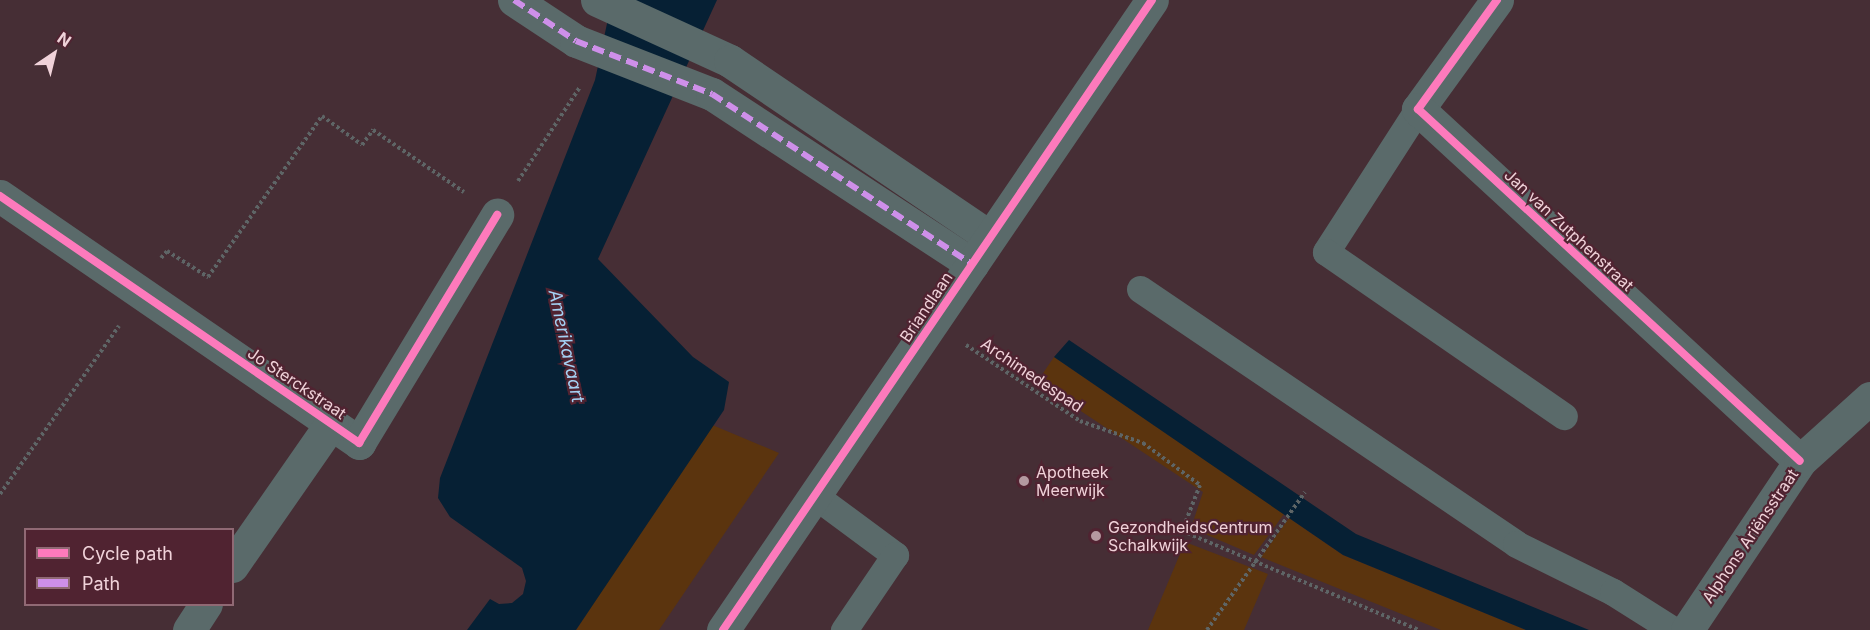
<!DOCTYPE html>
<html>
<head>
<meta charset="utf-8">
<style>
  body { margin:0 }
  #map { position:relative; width:1870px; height:630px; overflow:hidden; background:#462e35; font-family:Inter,sans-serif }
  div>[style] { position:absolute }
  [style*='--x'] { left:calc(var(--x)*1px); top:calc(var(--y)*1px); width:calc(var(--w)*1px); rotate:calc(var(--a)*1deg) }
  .green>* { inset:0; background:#5b340e }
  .water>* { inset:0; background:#062034 }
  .path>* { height:4px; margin-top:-2px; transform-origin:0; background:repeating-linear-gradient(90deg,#5e6566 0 3px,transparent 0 6px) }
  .service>* { height:27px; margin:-13.5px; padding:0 13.5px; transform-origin:13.5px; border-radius:13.5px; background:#5a6a6a }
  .pedestrian>* { height:33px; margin:-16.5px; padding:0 16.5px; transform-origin:16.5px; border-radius:16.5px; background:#5a6a6a }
  .minor>* { height:33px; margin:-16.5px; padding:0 16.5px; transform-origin:16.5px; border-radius:16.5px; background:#5a6a6a }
  .tertiary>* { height:33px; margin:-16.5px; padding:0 16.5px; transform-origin:16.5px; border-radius:16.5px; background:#5a6a6a }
  .quiet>* { height:6px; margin-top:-3px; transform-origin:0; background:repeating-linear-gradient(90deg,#ce8fe9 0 12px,transparent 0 18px) }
  .cycleway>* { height:8px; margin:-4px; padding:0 4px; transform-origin:4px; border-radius:4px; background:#fd7abc }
  .dots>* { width:16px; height:16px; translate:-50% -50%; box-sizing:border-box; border:3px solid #502331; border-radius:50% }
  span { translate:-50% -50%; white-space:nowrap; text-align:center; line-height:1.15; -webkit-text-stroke:4.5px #502331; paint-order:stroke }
  .street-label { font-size:16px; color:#f0d2d9 }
  .poi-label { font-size:16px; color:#f0d2d9 }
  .left { translate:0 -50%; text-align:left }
  .water-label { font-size:18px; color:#a4d1f3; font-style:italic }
  .legend { position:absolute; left:24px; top:528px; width:210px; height:78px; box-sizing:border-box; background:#502331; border:2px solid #906974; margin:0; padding:8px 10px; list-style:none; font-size:18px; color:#f0d2d9 }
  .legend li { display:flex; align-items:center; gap:12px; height:30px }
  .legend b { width:30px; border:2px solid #906974 }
  .north { position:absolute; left:24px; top:24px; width:60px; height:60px; -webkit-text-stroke:4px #502331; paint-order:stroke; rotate:35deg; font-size:16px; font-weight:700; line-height:24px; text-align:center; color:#f0d2d9 }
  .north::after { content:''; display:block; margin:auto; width:21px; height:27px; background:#f0d2d9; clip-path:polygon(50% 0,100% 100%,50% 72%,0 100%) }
</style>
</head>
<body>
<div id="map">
  <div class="green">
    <i style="clip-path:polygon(1054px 357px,1284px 514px,1254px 555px,1191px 528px,1203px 492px,1037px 382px)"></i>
    <i style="clip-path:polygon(710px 424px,779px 453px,659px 630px,576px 630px)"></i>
    <i style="clip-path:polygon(1289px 518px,1343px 555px,1526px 630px,1441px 630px,1261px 557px)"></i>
    <i style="clip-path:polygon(1185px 542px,1268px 574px,1244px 630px,1148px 630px)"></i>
  </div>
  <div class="water">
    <i style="clip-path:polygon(612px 0,717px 0,598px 259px,693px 357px,729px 382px,724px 410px,576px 630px,467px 630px,490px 599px,499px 604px,512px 603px,523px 594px,526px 581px,522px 568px,450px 517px,438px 498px,440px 478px,595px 80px)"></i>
    <i style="clip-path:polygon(1069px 340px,1356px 534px,1589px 630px,1526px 630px,1343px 555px,1054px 357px)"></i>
  </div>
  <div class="path">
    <i style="--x:518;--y:181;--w:113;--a:-56.6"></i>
    <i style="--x:161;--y:258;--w:9;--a:-49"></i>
    <i style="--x:167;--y:251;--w:49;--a:32.4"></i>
    <i style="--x:208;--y:277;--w:197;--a:-54.7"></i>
    <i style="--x:322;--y:116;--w:49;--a:35.9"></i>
    <i style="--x:362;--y:145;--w:19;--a:-54"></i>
    <i style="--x:373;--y:130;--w:110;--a:34.3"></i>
    <i style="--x:966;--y:345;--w:137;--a:33.7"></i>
    <i style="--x:1080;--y:421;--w:67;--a:19.2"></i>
    <i style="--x:1143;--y:443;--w:71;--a:36.4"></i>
    <i style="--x:1200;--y:485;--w:49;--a:111.4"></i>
    <i style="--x:1182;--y:531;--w:257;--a:22.7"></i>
    <i style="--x:0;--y:494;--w:206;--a:-54.7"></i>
    <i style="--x:1207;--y:630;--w:169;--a:-54.6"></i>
  </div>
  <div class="service">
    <i style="--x:1418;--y:109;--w:170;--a:122.8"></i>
    <i style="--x:1326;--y:252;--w:289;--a:34.6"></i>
    <i style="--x:1140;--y:289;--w:454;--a:34.1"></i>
    <i style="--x:1516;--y:544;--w:108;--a:26.3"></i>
    <i style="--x:1613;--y:592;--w:71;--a:32.3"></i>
    <i style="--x:814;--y:495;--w:101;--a:36.5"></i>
    <i style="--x:895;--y:555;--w:91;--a:124.2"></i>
  </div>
  <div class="pedestrian">
    <i style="--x:514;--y:0;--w:74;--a:33.5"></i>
    <i style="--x:576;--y:41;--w:146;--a:21.3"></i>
    <i style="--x:712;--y:94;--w:311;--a:33.2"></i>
  </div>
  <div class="minor">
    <i style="--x:597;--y:0;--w:146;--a:24.6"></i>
    <i style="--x:730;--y:61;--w:314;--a:34.1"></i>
    <i style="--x:1497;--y:0;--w:135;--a:125.9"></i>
    <i style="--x:1418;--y:109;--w:519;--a:42.66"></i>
    <i style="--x:0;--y:196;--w:436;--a:34.5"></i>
    <i style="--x:359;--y:443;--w:267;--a:-58.8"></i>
    <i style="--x:232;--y:566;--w:175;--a:-55.2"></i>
    <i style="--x:189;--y:630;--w:31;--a:-57"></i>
    <i style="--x:1687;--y:630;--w:203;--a:-56.2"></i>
    <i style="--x:1800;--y:461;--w:94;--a:-42"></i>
  </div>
  <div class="tertiary">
    <i style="--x:723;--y:630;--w:762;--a:-55.75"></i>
  </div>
  <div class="quiet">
    <i style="--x:514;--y:0;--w:74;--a:33.5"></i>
    <i style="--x:576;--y:41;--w:146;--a:21.3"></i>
    <i style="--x:712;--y:94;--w:311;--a:33.2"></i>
  </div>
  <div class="cycleway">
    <i style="--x:1497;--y:0;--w:135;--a:125.9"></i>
    <i style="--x:1418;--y:109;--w:519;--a:42.66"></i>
    <i style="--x:0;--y:196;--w:436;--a:34.5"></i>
    <i style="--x:359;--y:443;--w:267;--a:-58.8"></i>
    <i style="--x:723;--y:630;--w:762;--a:-55.75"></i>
  </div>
  <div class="dots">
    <i style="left:1024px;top:481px;background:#b499a0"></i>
    <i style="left:1096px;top:536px;background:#b499a0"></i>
  </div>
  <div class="street-label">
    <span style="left:1569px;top:230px;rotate:43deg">Jan van Zutphenstraat</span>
    <span style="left:926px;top:307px;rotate:-56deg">Briandlaan</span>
    <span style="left:1032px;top:375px;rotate:34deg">Archimedespad</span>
    <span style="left:297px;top:383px;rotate:34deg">Jo Sterckstraat</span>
    <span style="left:1750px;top:536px;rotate:-56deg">Alphons Ariënsstraat</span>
  </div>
  <div class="poi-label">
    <span class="left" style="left:1036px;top:481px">Apotheek<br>Meerwijk</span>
    <span class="left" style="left:1108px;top:536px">GezondheidsCentrum<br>Schalkwijk</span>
  </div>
  <div class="water-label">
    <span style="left:566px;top:346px;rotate:78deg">Amerikavaart</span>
  </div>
  <ul class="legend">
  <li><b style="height:8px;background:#fd7abc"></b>Cycle path</li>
  <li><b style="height:8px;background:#ce8fe9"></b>Path</li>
  </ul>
  <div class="north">N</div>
</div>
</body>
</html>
